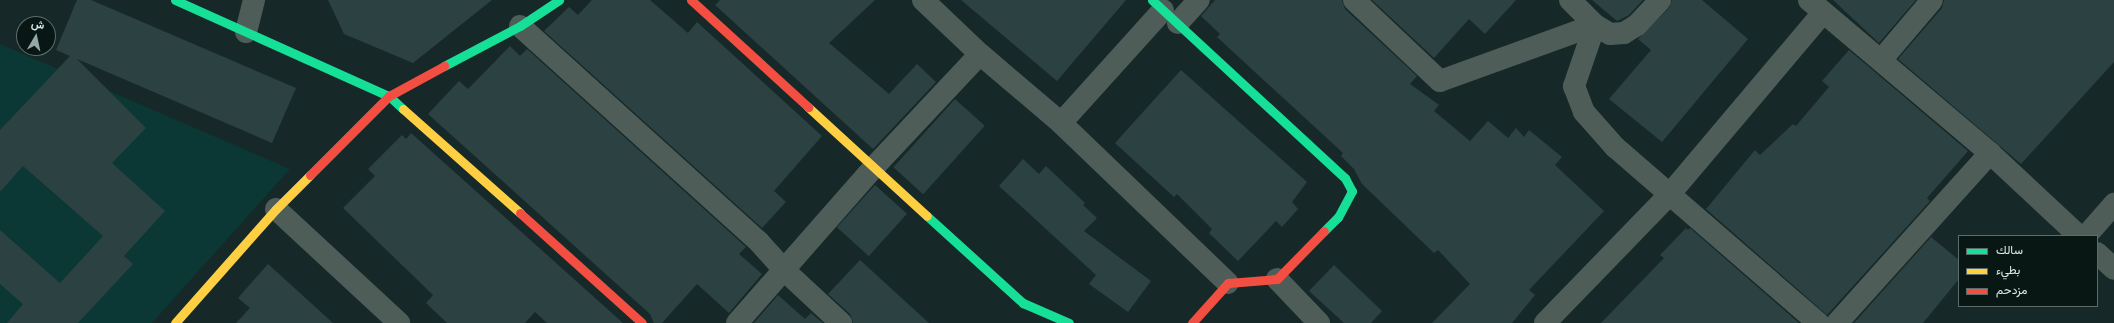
<!DOCTYPE html>
<html>
<head>
<meta charset="utf-8">
<style>
  body { margin:0 }
  #map { position:relative; width:2114px; height:323px; overflow:hidden; background:#162928; font-family:"Fira Sans Condensed",Vazirmatn,sans-serif }
  div>[style] { position:absolute }
  [style*='--x'] { left:calc(var(--x)*1px); top:calc(var(--y)*1px); width:calc(var(--w)*1px); rotate:calc(var(--a)*1deg) }
  .built>* { inset:0; background:#0b3734 }
  .building>* { inset:0; background:#2c4142; transform-origin:0 0 }
  .street>* { height:22px; margin:-11px; padding:0 11px; transform-origin:11px; border-radius:11px; background:#4e5d58 }
  .fast>* { height:9px; margin:-4.5px; padding:0 4.5px; transform-origin:4.5px; border-radius:4.5px; background:#16e098 }
  .slow>* { height:9px; margin:-4.5px; padding:0 4.5px; transform-origin:4.5px; border-radius:4.5px; background:#ffcf43 }
  .jam>* { height:9px; margin:-4.5px; padding:0 4.5px; transform-origin:4.5px; border-radius:4.5px; background:#f24e42 }
  span { translate:-50% -50%; white-space:nowrap; text-align:center; line-height:1.15; -webkit-text-stroke:4px #081614; paint-order:stroke }
  .legend { position:absolute; left:1958px; top:235px; width:140px; height:72px; box-sizing:border-box; background:#081614; border:1px solid #5c6c6a; margin:0; padding:5px 7px; list-style:none; font-size:12px; color:#daedea }
  .legend li { display:flex; align-items:center; gap:8px; height:20px }
  .legend b { width:20px; border:1px solid #5c6c6a }
  .north { position:absolute; left:16px; top:16px; width:40px; height:40px; box-sizing:border-box; background:#081614; border:1px solid #5c6c6a; border-radius:50%; rotate:9deg; font-size:11px; font-weight:700; line-height:16px; text-align:center; color:#daedea }
  .north::after { content:''; display:block; margin:auto; width:14px; height:18px; background:#95a8a6; clip-path:polygon(50% 0,100% 100%,50% 72%,0 100%) }
</style>
</head>
<body>
<div id="map">
  <div class="built">
    <i style="clip-path:polygon(0 44px,290px 169px,152px 323px,0 323px)"></i>
  </div>
  <div class="building">
    <i style="clip-path:polygon(77px 0,91px 0,296px 88px,272px 143px,77px 59px,146px 128px,112px 163px,165px 211px,124px 256px,133px 264px,78px 323px,7px 323px,23px 304px,0 284px,0 230px,60px 283px,103px 236px,23px 166px,0 192px,0 130px,70px 56px,56px 50px)"></i>
    <i style="clip-path:polygon(328px 0,492px 0,413px 63px,344px 34px)"></i>
    <i style="clip-path:polygon(592px 0,650px 0,688px 33px,697px 22px,822px 136px,774px 191px,786px 202px,762px 228px,544px 31px,569px 7px,578px 15px)"></i>
    <i style="clip-path:polygon(720px 0,875px 0,829px 43px,889px 94px,917px 64px,936px 82px,873px 149px,715px 5px)"></i>
    <i style="clip-path:polygon(961px 0,1126px 0,1057px 81px)"></i>
    <i style="clip-path:polygon(1215px 0,1342px 0,1345px 9px,1417px 76px,1410px 84px,1439px 105px,1434px 111px,1470px 141px,1488px 121px,1508px 138px,1516px 128px,1524px 137px,1529px 130px,1562px 157px,1555px 165px,1604px 211px,1529px 290px,1535px 295px,1512px 323px,1432px 323px,1470px 284px,1438px 250px,1434px 253px,1362px 184px,1354px 169px,1341px 156px,1343px 153px,1217px 37px,1220px 34px,1201px 16px)"></i>
    <i style="clip-path:polygon(1372px 0,1516px 0,1485px 34px,1469px 19px,1434px 58px)"></i>
    <i style="clip-path:polygon(1592px 0,1643px 0,1629px 15px,1617px 21px)"></i>
    <i style="clip-path:polygon(1672px 0,1702px 0,1748px 39px,1662px 142px,1609px 99px,1651px 50px,1638px 39px,1669px 8px)"></i>
    <i style="clip-path:polygon(1833px 0,1916px 0,1879px 43px)"></i>
    <i style="clip-path:polygon(1944px 0,2114px 0,2114px 62px,2021px 164px,1898px 59px,1942px 8px)"></i>
    <i style="clip-path:polygon(510px 46px,520px 56px,527px 49px,746px 247px,739px 254px,762px 274px,729px 313px,697px 284px,662px 323px,654px 323px,650px 314px,428px 114px,459px 81px,468px 89px)"></i>
    <i style="clip-path:polygon(1849px 50px,1968px 151px,1927px 198px,1930px 201px,1827px 315px,1706px 209px,1755px 150px,1760px 155px,1793px 124px,1796px 126px,1829px 87px,1822px 81px)"></i>
    <i style="clip-path:polygon(1181px 70px,1307px 182px,1292px 202px,1298px 209px,1282px 227px,1276px 221px,1238px 261px,1209px 233px,1212px 229px,1177px 194px,1174px 197px,1115px 143px)"></i>
    <i style="left:955px;top:99px;width:40px;height:92px;rotate:42deg"></i>
    <i style="clip-path:polygon(411px 133px,623px 323px,547px 323px,535px 312px,525px 323px,447px 323px,426px 303px,433px 295px,343px 208px,375px 176px,368px 169px,402px 135px,406px 139px)"></i>
    <i style="clip-path:polygon(1023px 159px,1039px 174px,1046px 166px,1085px 203px,1083px 205px,1097px 218px,1084px 231px,1151px 281px,1128px 312px,1089px 284px,1096px 275px,999px 186px)"></i>
    <i style="left:875px;top:185px;width:43px;height:57px;rotate:42deg"></i>
    <i style="clip-path:polygon(1686px 228px,1688px 230px,1690px 228px,1799px 323px,1601px 323px,1664px 258px,1660px 255px)"></i>
    <i style="clip-path:polygon(1931px 237px,1959px 260px,1959px 279px,1923px 323px,1854px 323px)"></i>
    <i style="clip-path:polygon(860px 260px,929px 323px,853px 323px,850px 314px,828px 294px)"></i>
    <i style="clip-path:polygon(268px 264px,333px 323px,236px 323px,250px 308px,238px 298px)"></i>
    <i style="clip-path:polygon(1334px 265px,1382px 311px,1371px 323px,1344px 323px,1309px 291px)"></i>
    <i style="clip-path:polygon(778px 295px,805px 319px,811px 313px,823px 323px,754px 323px)"></i>
  </div>
  <div class="street">
    <i style="--x:923;--y:0;--w:79;--a:43.5"></i>
    <i style="--x:980;--y:54;--w:106;--a:40.4"></i>
    <i style="--x:1061;--y:123;--w:231;--a:43.8"></i>
    <i style="--x:1354;--y:0;--w:118;--a:43.3"></i>
    <i style="--x:1440;--y:81;--w:165;--a:-19.9"></i>
    <i style="--x:1570;--y:0;--w:35;--a:45"></i>
    <i style="--x:1595;--y:25;--w:17;--a:31"></i>
    <i style="--x:1610;--y:34;--w:14;--a:-4"></i>
    <i style="--x:1624;--y:33;--w:15;--a:-32"></i>
    <i style="--x:1637;--y:25;--w:34;--a:-47"></i>
    <i style="--x:1809;--y:0;--w:237;--a:40.2"></i>
    <i style="--x:1990;--y:153;--w:122;--a:43"></i>
    <i style="--x:1178;--y:23;--w:31;--a:-48"></i>
    <i style="--x:1595;--y:25;--w:65;--a:109"></i>
    <i style="--x:1574;--y:86;--w:28;--a:69"></i>
    <i style="--x:1584;--y:112;--w:47;--a:48.5"></i>
    <i style="--x:1615;--y:147;--w:269;--a:40.9"></i>
    <i style="--x:520;--y:26;--w:322;--a:42.1"></i>
    <i style="--x:759;--y:242;--w:38;--a:48"></i>
    <i style="--x:784;--y:270;--w:78;--a:42.9"></i>
    <i style="--x:246;--y:32;--w:33;--a:-76"></i>
    <i style="--x:1882;--y:59;--w:77;--a:-49.7"></i>
    <i style="--x:1061;--y:123;--w:152;--a:-47.9"></i>
    <i style="--x:276;--y:209;--w:168;--a:42.8"></i>
    <i style="--x:2086;--y:236;--w:43;--a:-48.8"></i>
    <i style="--x:2097;--y:253;--w:23;--a:43"></i>
    <i style="--x:1277;--y:279;--w:61;--a:46.3"></i>
    <i style="--x:737;--y:323;--w:206;--a:-48.7"></i>
    <i style="--x:873;--y:168;--w:156;--a:-46.8"></i>
    <i style="--x:1545;--y:323;--w:178;--a:-45.9"></i>
    <i style="--x:1669;--y:195;--w:238;--a:-49.8"></i>
    <i style="--x:1837;--y:323;--w:229;--a:-48"></i>
  </div>
  <div class="fast">
    <i style="--x:175;--y:0;--w:235;--a:24.2"></i>
    <i style="--x:389;--y:96;--w:19;--a:43"></i>
    <i style="--x:1152;--y:0;--w:263;--a:42.7"></i>
    <i style="--x:1345;--y:178;--w:15;--a:62"></i>
    <i style="--x:1352;--y:191;--w:30;--a:118"></i>
    <i style="--x:1338;--y:217;--w:20;--a:135"></i>
    <i style="--x:444;--y:66;--w:86;--a:-27.8"></i>
    <i style="--x:520;--y:26;--w:47;--a:-33.7"></i>
    <i style="--x:927;--y:216;--w:130;--a:42.2"></i>
    <i style="--x:1023;--y:303;--w:50;--a:23.5"></i>
  </div>
  <div class="slow">
    <i style="--x:808;--y:107;--w:161;--a:42.5"></i>
    <i style="--x:403;--y:109;--w:157;--a:41.6"></i>
    <i style="--x:175;--y:323;--w:152;--a:-48.5"></i>
    <i style="--x:276;--y:209;--w:48;--a:-45"></i>
  </div>
  <div class="jam">
    <i style="--x:691;--y:0;--w:159;--a:42.4"></i>
    <i style="--x:310;--y:175;--w:112;--a:-45"></i>
    <i style="--x:389;--y:96;--w:63;--a:-28.6"></i>
    <i style="--x:520;--y:213;--w:164;--a:42"></i>
    <i style="--x:1192;--y:323;--w:54;--a:-48"></i>
    <i style="--x:1228;--y:283;--w:49;--a:-4.7"></i>
    <i style="--x:1277;--y:279;--w:67;--a:-45.6"></i>
  </div>
  <ul class="legend">
  <li><b style="height:5px;background:#16e098"></b>سالك</li>
  <li><b style="height:5px;background:#ffcf43"></b>بطيء</li>
  <li><b style="height:5px;background:#f24e42"></b>مزدحم</li>
  </ul>
  <div class="north">ش</div>
</div>
</body>
</html>
